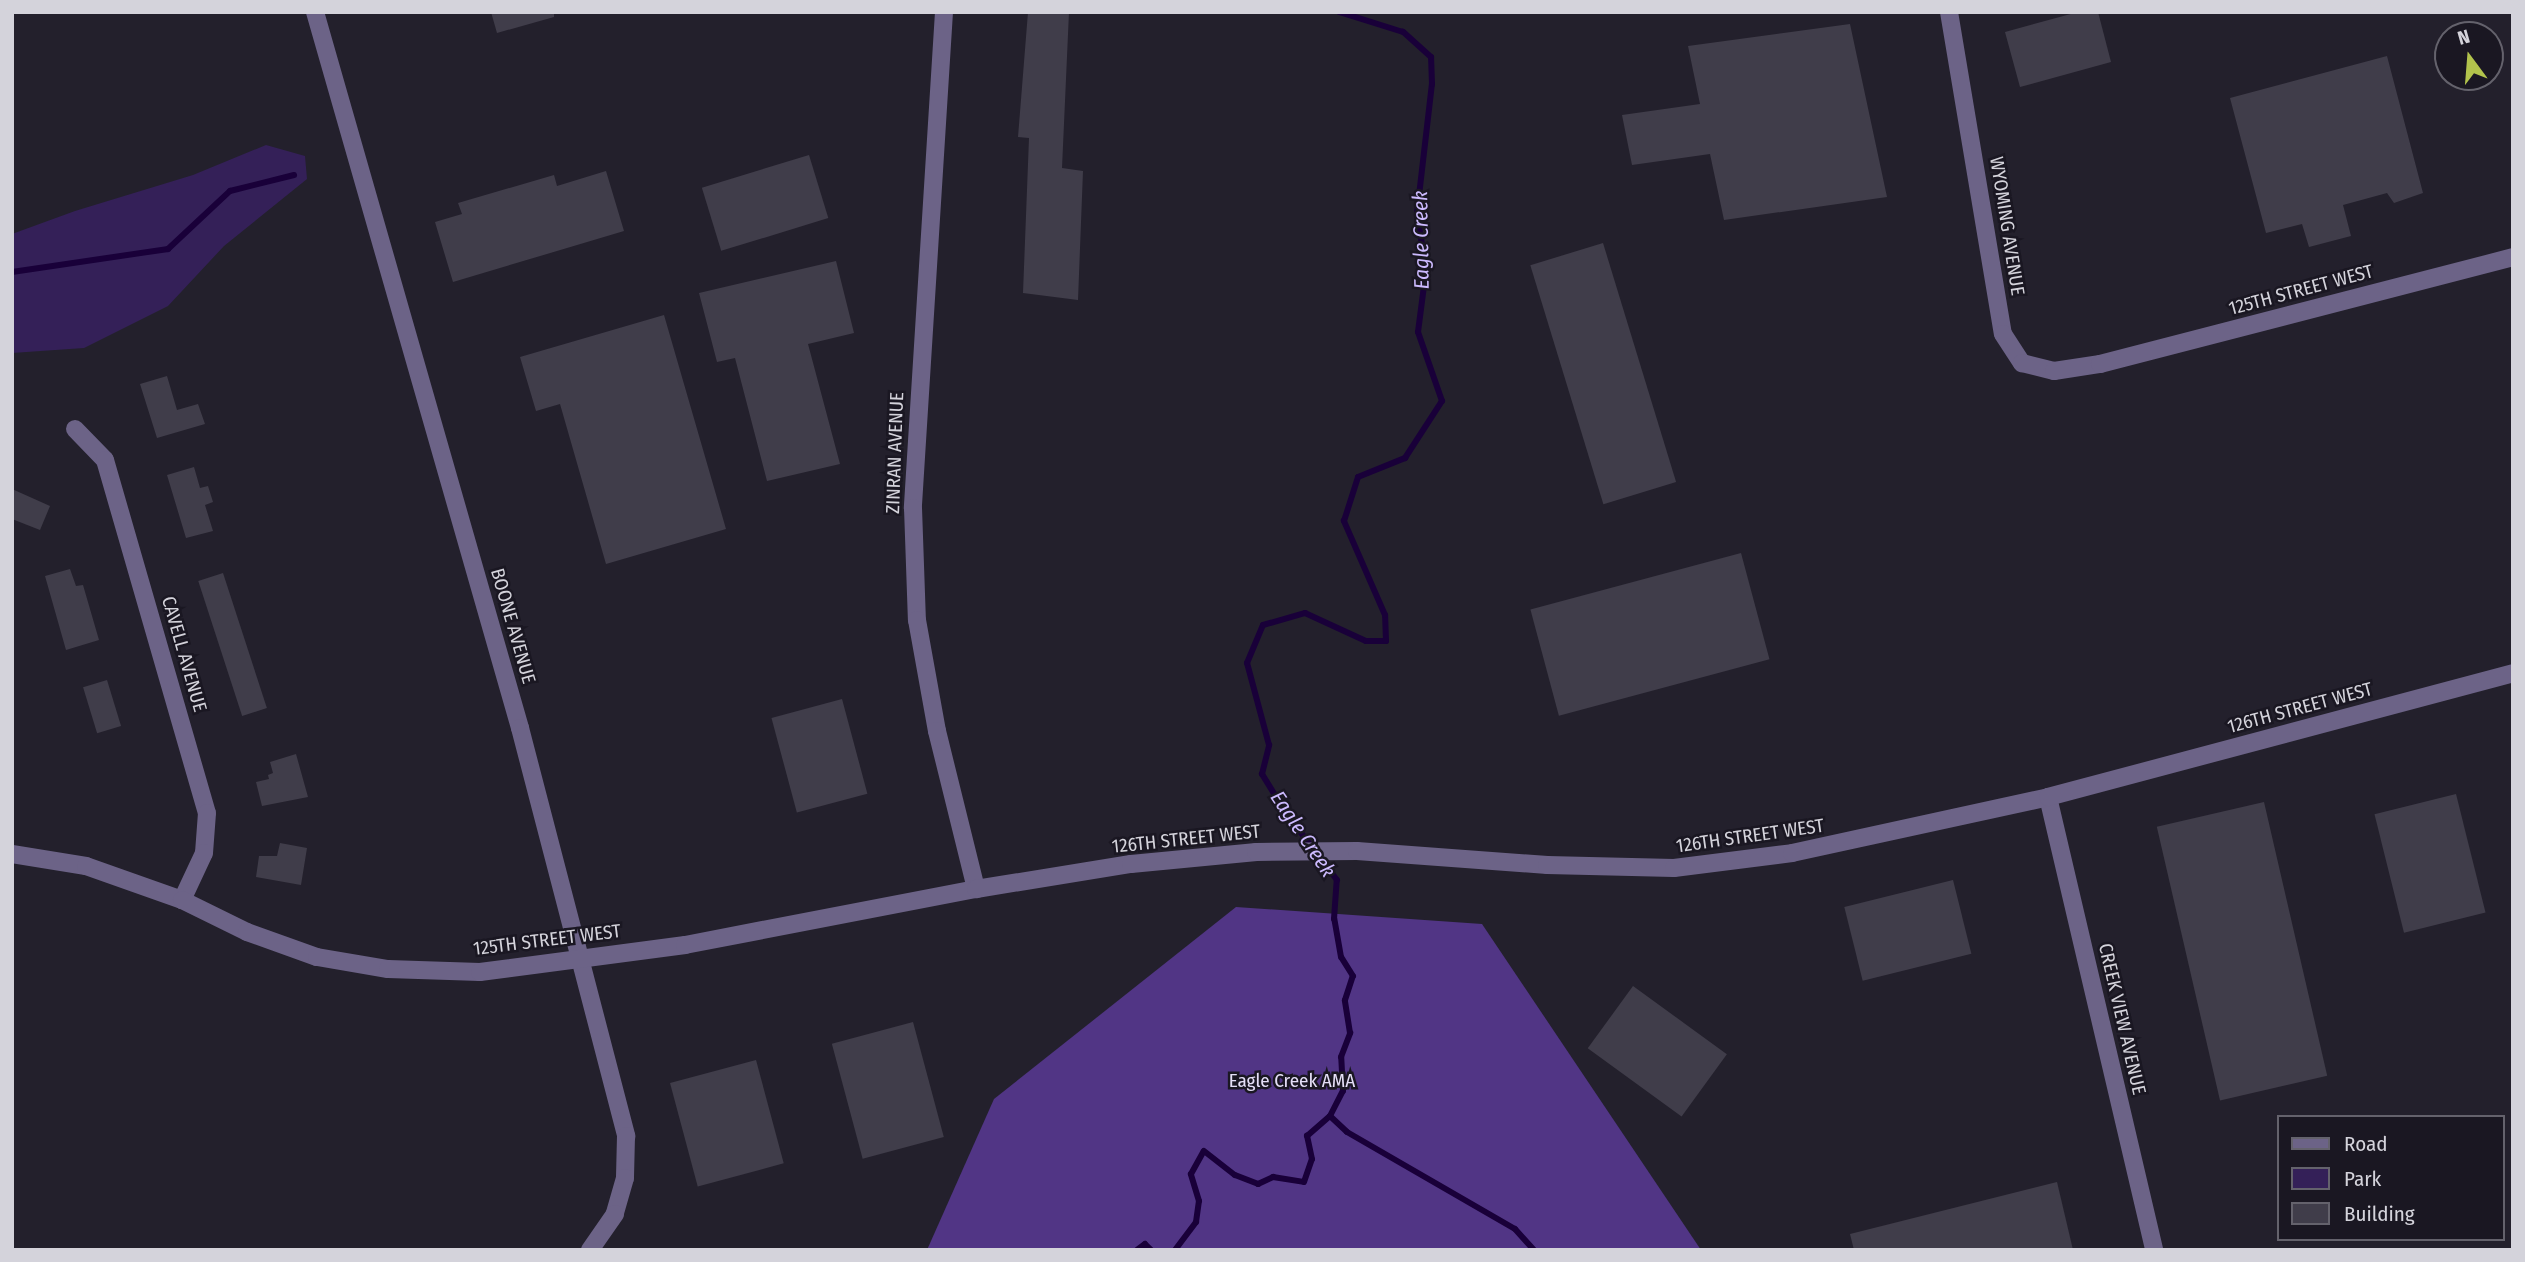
<!DOCTYPE html>
<html>
<head>
<meta charset="utf-8">
<style>
  body { margin:0 }
  #map { position:relative; width:2525px; height:1262px; overflow:hidden; background:#23202c; font-family:"Fira Sans Condensed",sans-serif }
  div>[style] { position:absolute }
  [style*='--x'] { left:calc(var(--x)*1px); top:calc(var(--y)*1px); width:calc(var(--w)*1px); rotate:calc(var(--a)*1deg) }
  .green>* { inset:0; background:#342058 }
  .forest>* { inset:0; background:#513585 }
  .stream>* { height:6px; margin:-3px; padding:0 3px; transform-origin:3px; border-radius:3px; background:#190039 }
  .building>* { inset:0; background:#403d4a; transform-origin:0 0 }
  .minor>* { height:18px; margin:-9px; padding:0 9px; transform-origin:9px; border-radius:9px; background:#6c6387 }
  span { translate:-50% -50%; white-space:nowrap; text-align:center; line-height:1.15; -webkit-text-stroke:5px #1a1722; paint-order:stroke }
  .street-label { font-size:19px; color:#d4d3db }
  .park-label { font-size:19px; color:#e5dff7 }
  .water-label { font-size:21px; color:#ccbafe; font-style:italic }
  .frame { position:absolute; inset:0; border:14px solid #d4d3db; pointer-events:none }
  .legend { position:absolute; left:2277px; top:1115px; width:228px; height:126px; box-sizing:border-box; background:#1a1722; border:2px solid #64626c; margin:0; padding:9px 12px; list-style:none; font-size:21px; color:#d4d3db }
  .legend li { display:flex; align-items:center; gap:14px; height:35px }
  .legend b { width:35px; border:2px solid #64626c }
  .north { position:absolute; left:2434px; top:21px; width:70px; height:70px; box-sizing:border-box; background:#1a1722; border:2px solid #64626c; border-radius:50%; rotate:344deg; font-size:19px; font-weight:700; line-height:28px; text-align:center; color:#d4d3db }
  .north::after { content:''; display:block; margin:auto; width:24px; height:32px; background:#b2c34c; clip-path:polygon(50% 0,100% 100%,50% 72%,0 100%) }
</style>
</head>
<body>
<div id="map">
  <div class="green">
    <i style="clip-path:polygon(266px 145px,305px 156px,307px 179px,224px 246px,168px 306px,84px 348px,12px 353px,12px 234px,75px 211px,193px 175px)"></i>
  </div>
  <div class="forest">
    <i style="clip-path:polygon(1236px 907px,1482px 924px,1701px 1250px,927px 1250px,994px 1099px)"></i>
  </div>
  <div class="stream">
    <i style="--x:12;--y:272;--w:158;--a:-8.4"></i>
    <i style="--x:168;--y:249;--w:85;--a:-43.1"></i>
    <i style="--x:230;--y:191;--w:66;--a:-14"></i>
    <i style="--x:1330;--y:1116;--w:23;--a:43"></i>
    <i style="--x:1347;--y:1132;--w:194;--a:30"></i>
    <i style="--x:1515;--y:1229;--w:28;--a:48"></i>
    <i style="--x:1137;--y:1250;--w:10;--a:-37"></i>
    <i style="--x:1145;--y:1244;--w:8;--a:45"></i>
    <i style="--x:1175;--y:1250;--w:35;--a:-53"></i>
    <i style="--x:1196;--y:1222;--w:21;--a:-82"></i>
    <i style="--x:1199;--y:1201;--w:28;--a:-107"></i>
    <i style="--x:1191;--y:1174;--w:26;--a:-61"></i>
    <i style="--x:1204;--y:1151;--w:39;--a:38"></i>
    <i style="--x:1235;--y:1175;--w:25;--a:21"></i>
    <i style="--x:1258;--y:1184;--w:17;--a:-25"></i>
    <i style="--x:1273;--y:1177;--w:31;--a:9"></i>
    <i style="--x:1304;--y:1182;--w:24;--a:-71"></i>
    <i style="--x:1312;--y:1159;--w:24;--a:-102"></i>
    <i style="--x:1307;--y:1136;--w:30;--a:-41"></i>
    <i style="--x:1330;--y:1116;--w:28;--a:-63"></i>
    <i style="--x:1343;--y:1091;--w:34;--a:-93"></i>
    <i style="--x:1341;--y:1057;--w:26;--a:-69"></i>
    <i style="--x:1350;--y:1033;--w:33;--a:-99"></i>
    <i style="--x:1345;--y:1000;--w:25;--a:-72"></i>
    <i style="--x:1353;--y:976;--w:22;--a:-122"></i>
    <i style="--x:1341;--y:957;--w:39;--a:-100"></i>
    <i style="--x:1334;--y:919;--w:39;--a:-86"></i>
    <i style="--x:1337;--y:880;--w:84;--a:-127.3"></i>
    <i style="--x:1286;--y:813;--w:46;--a:-121.6"></i>
    <i style="--x:1262;--y:774;--w:30;--a:-76"></i>
    <i style="--x:1269;--y:745;--w:85;--a:-105"></i>
    <i style="--x:1247;--y:663;--w:41;--a:-67.2"></i>
    <i style="--x:1263;--y:625;--w:44;--a:-15.9"></i>
    <i style="--x:1305;--y:613;--w:67;--a:24.7"></i>
    <i style="--x:1366;--y:641;--w:20;--a:0"></i>
    <i style="--x:1386;--y:641;--w:26;--a:-92"></i>
    <i style="--x:1385;--y:615;--w:103;--a:-113.6"></i>
    <i style="--x:1344;--y:521;--w:46;--a:-72.3"></i>
    <i style="--x:1358;--y:477;--w:51;--a:-22"></i>
    <i style="--x:1405;--y:458;--w:68;--a:-57"></i>
    <i style="--x:1442;--y:401;--w:73;--a:-109.2"></i>
    <i style="--x:1418;--y:332;--w:63;--a:-82.6"></i>
    <i style="--x:1426;--y:270;--w:58;--a:-99"></i>
    <i style="--x:1417;--y:213;--w:130;--a:-83.4"></i>
    <i style="--x:1432;--y:84;--w:27;--a:-92"></i>
    <i style="--x:1431;--y:57;--w:38;--a:-138"></i>
    <i style="--x:1403;--y:32;--w:67;--a:-162.6"></i>
  </div>
  <div class="building">
    <i style="clip-path:polygon(491px 12px,554px 12px,554px 17px,497px 33px)"></i>
    <i style="clip-path:polygon(1028px 12px,1069px 12px,1062px 168px,1083px 171px,1078px 300px,1023px 293px,1029px 138px,1018px 137px)"></i>
    <i style="clip-path:polygon(2078px 12px,2098px 12px,2111px 62px,2020px 87px,2005px 32px)"></i>
    <i style="clip-path:polygon(1850px 24px,1887px 197px,1724px 220px,1710px 154px,1632px 165px,1622px 115px,1700px 104px,1688px 46px)"></i>
    <i style="clip-path:polygon(2387px 56px,2423px 193px,2394px 203px,2387px 193px,2343px 205px,2351px 236px,2309px 247px,2302px 224px,2266px 233px,2230px 98px)"></i>
    <i style="left:809px;top:155px;width:66px;height:112px;rotate:73deg"></i>
    <i style="clip-path:polygon(606px 171px,624px 231px,453px 282px,435px 222px,462px 214px,458px 203px,554px 175px,557px 186px)"></i>
    <i style="left:1603px;top:243px;width:250px;height:76px;rotate:73deg"></i>
    <i style="clip-path:polygon(836px 261px,854px 333px,808px 344px,840px 464px,767px 481px,735px 358px,717px 362px,699px 293px)"></i>
    <i style="clip-path:polygon(664px 315px,726px 529px,606px 564px,560px 404px,536px 411px,520px 357px)"></i>
    <i style="clip-path:polygon(167px 376px,177px 410px,198px 404px,205px 424px,157px 438px,140px 384px)"></i>
    <i style="clip-path:polygon(194px 467px,200px 488px,208px 486px,213px 502px,205px 505px,213px 531px,186px 538px,167px 475px)"></i>
    <i style="clip-path:polygon(12px 489px,50px 506px,40px 530px,12px 519px)"></i>
    <i style="left:1741px;top:553px;width:110px;height:218px;rotate:75deg"></i>
    <i style="clip-path:polygon(70px 569px,76px 586px,83px 585px,99px 640px,66px 650px,45px 576px)"></i>
    <i style="left:223px;top:573px;width:142px;height:26px;rotate:72deg"></i>
    <i style="left:107px;top:680px;width:48px;height:25px;rotate:73deg"></i>
    <i style="left:842px;top:699px;width:98px;height:73px;rotate:75deg"></i>
    <i style="clip-path:polygon(296px 754px,308px 797px,262px 806px,256px 782px,269px 779px,268px 775px,273px 773px,270px 762px)"></i>
    <i style="left:2456px;top:794px;width:122px;height:84px;rotate:76deg"></i>
    <i style="left:2264px;top:802px;width:281px;height:110px;rotate:77deg"></i>
    <i style="clip-path:polygon(280px 843px,307px 848px,301px 885px,256px 877px,259px 856px,277px 856px)"></i>
    <i style="left:1953px;top:880px;width:76px;height:112px;rotate:76deg"></i>
    <i style="left:1633px;top:986px;width:116px;height:77px;rotate:36deg"></i>
    <i style="left:913px;top:1022px;width:119px;height:84px;rotate:75deg"></i>
    <i style="left:756px;top:1060px;width:107px;height:89px;rotate:75deg"></i>
    <i style="clip-path:polygon(2057px 1182px,2073px 1250px,1854px 1250px,1850px 1234px)"></i>
  </div>
  <div class="minor">
    <i style="--x:315;--y:12;--w:745;--a:74.02"></i>
    <i style="--x:520;--y:728;--w:422;--a:75.4"></i>
    <i style="--x:626;--y:1136;--w:42;--a:91.4"></i>
    <i style="--x:625;--y:1178;--w:37;--a:106"></i>
    <i style="--x:615;--y:1214;--w:44;--a:124.8"></i>
    <i style="--x:944;--y:12;--w:497;--a:93.6"></i>
    <i style="--x:913;--y:508;--w:112;--a:88"></i>
    <i style="--x:917;--y:620;--w:113;--a:79.8"></i>
    <i style="--x:937;--y:731;--w:163;--a:76.1"></i>
    <i style="--x:1949;--y:12;--w:326;--a:80.5"></i>
    <i style="--x:2003;--y:334;--w:35;--a:57"></i>
    <i style="--x:2022;--y:363;--w:33;--a:14"></i>
    <i style="--x:2054;--y:371;--w:47;--a:-8.7"></i>
    <i style="--x:2100;--y:364;--w:427;--a:-14.5"></i>
    <i style="--x:75;--y:429;--w:43;--a:45.9"></i>
    <i style="--x:105;--y:460;--w:367;--a:73.9"></i>
    <i style="--x:207;--y:813;--w:40;--a:94.3"></i>
    <i style="--x:204;--y:853;--w:52;--a:115.1"></i>
    <i style="--x:2048;--y:797;--w:465;--a:76.8"></i>
    <i style="--x:12;--y:854;--w:75;--a:9.2"></i>
    <i style="--x:86;--y:866;--w:102;--a:19.5"></i>
    <i style="--x:182;--y:900;--w:72;--a:26.2"></i>
    <i style="--x:247;--y:932;--w:74;--a:19.7"></i>
    <i style="--x:317;--y:957;--w:72;--a:9.6"></i>
    <i style="--x:388;--y:969;--w:92;--a:1.9"></i>
    <i style="--x:480;--y:972;--w:207;--a:-7.5"></i>
    <i style="--x:685;--y:945;--w:296;--a:-10.9"></i>
    <i style="--x:976;--y:889;--w:157;--a:-9.2"></i>
    <i style="--x:1131;--y:864;--w:126;--a:-5.5"></i>
    <i style="--x:1256;--y:852;--w:101;--a:-0.6"></i>
    <i style="--x:1357;--y:851;--w:191;--a:4.2"></i>
    <i style="--x:1547;--y:865;--w:127;--a:1.4"></i>
    <i style="--x:1674;--y:868;--w:119;--a:-7.2"></i>
    <i style="--x:1792;--y:853;--w:262;--a:-12.3"></i>
    <i style="--x:2048;--y:797;--w:481;--a:-14.9"></i>
  </div>
  <div class="street-label">
    <span style="left:2007px;top:226px;rotate:81deg">WYOMING AVENUE</span>
    <span style="left:2301px;top:290px;rotate:-15deg">125TH STREET WEST</span>
    <span style="left:895px;top:453px;rotate:-88deg">ZINRAN AVENUE</span>
    <span style="left:513px;top:626px;rotate:74deg">BOONE AVENUE</span>
    <span style="left:184px;top:654px;rotate:74deg">CAVELL AVENUE</span>
    <span style="left:2300px;top:708px;rotate:-15deg">126TH STREET WEST</span>
    <span style="left:1750px;top:836px;rotate:-8deg">126TH STREET WEST</span>
    <span style="left:1186px;top:839px;rotate:-6deg">126TH STREET WEST</span>
    <span style="left:547px;top:940px;rotate:-7deg">125TH STREET WEST</span>
    <span style="left:2122px;top:1019px;rotate:77deg">CREEK VIEW AVENUE</span>
  </div>
  <div class="park-label">
    <span style="left:1292px;top:1081px">Eagle Creek AMA</span>
  </div>
  <div class="water-label">
    <span style="left:1421px;top:240px;rotate:-91deg">Eagle Creek</span>
    <span style="left:1303px;top:834px;rotate:56deg">Eagle Creek</span>
  </div>
  <div class="frame"></div>
  <ul class="legend">
  <li><b style="height:9px;background:#6c6387"></b>Road</li>
  <li><b style="height:19px;background:#342058"></b>Park</li>
  <li><b style="height:19px;background:#403d4a"></b>Building</li>
  </ul>
  <div class="north">N</div>
</div>
</body>
</html>
